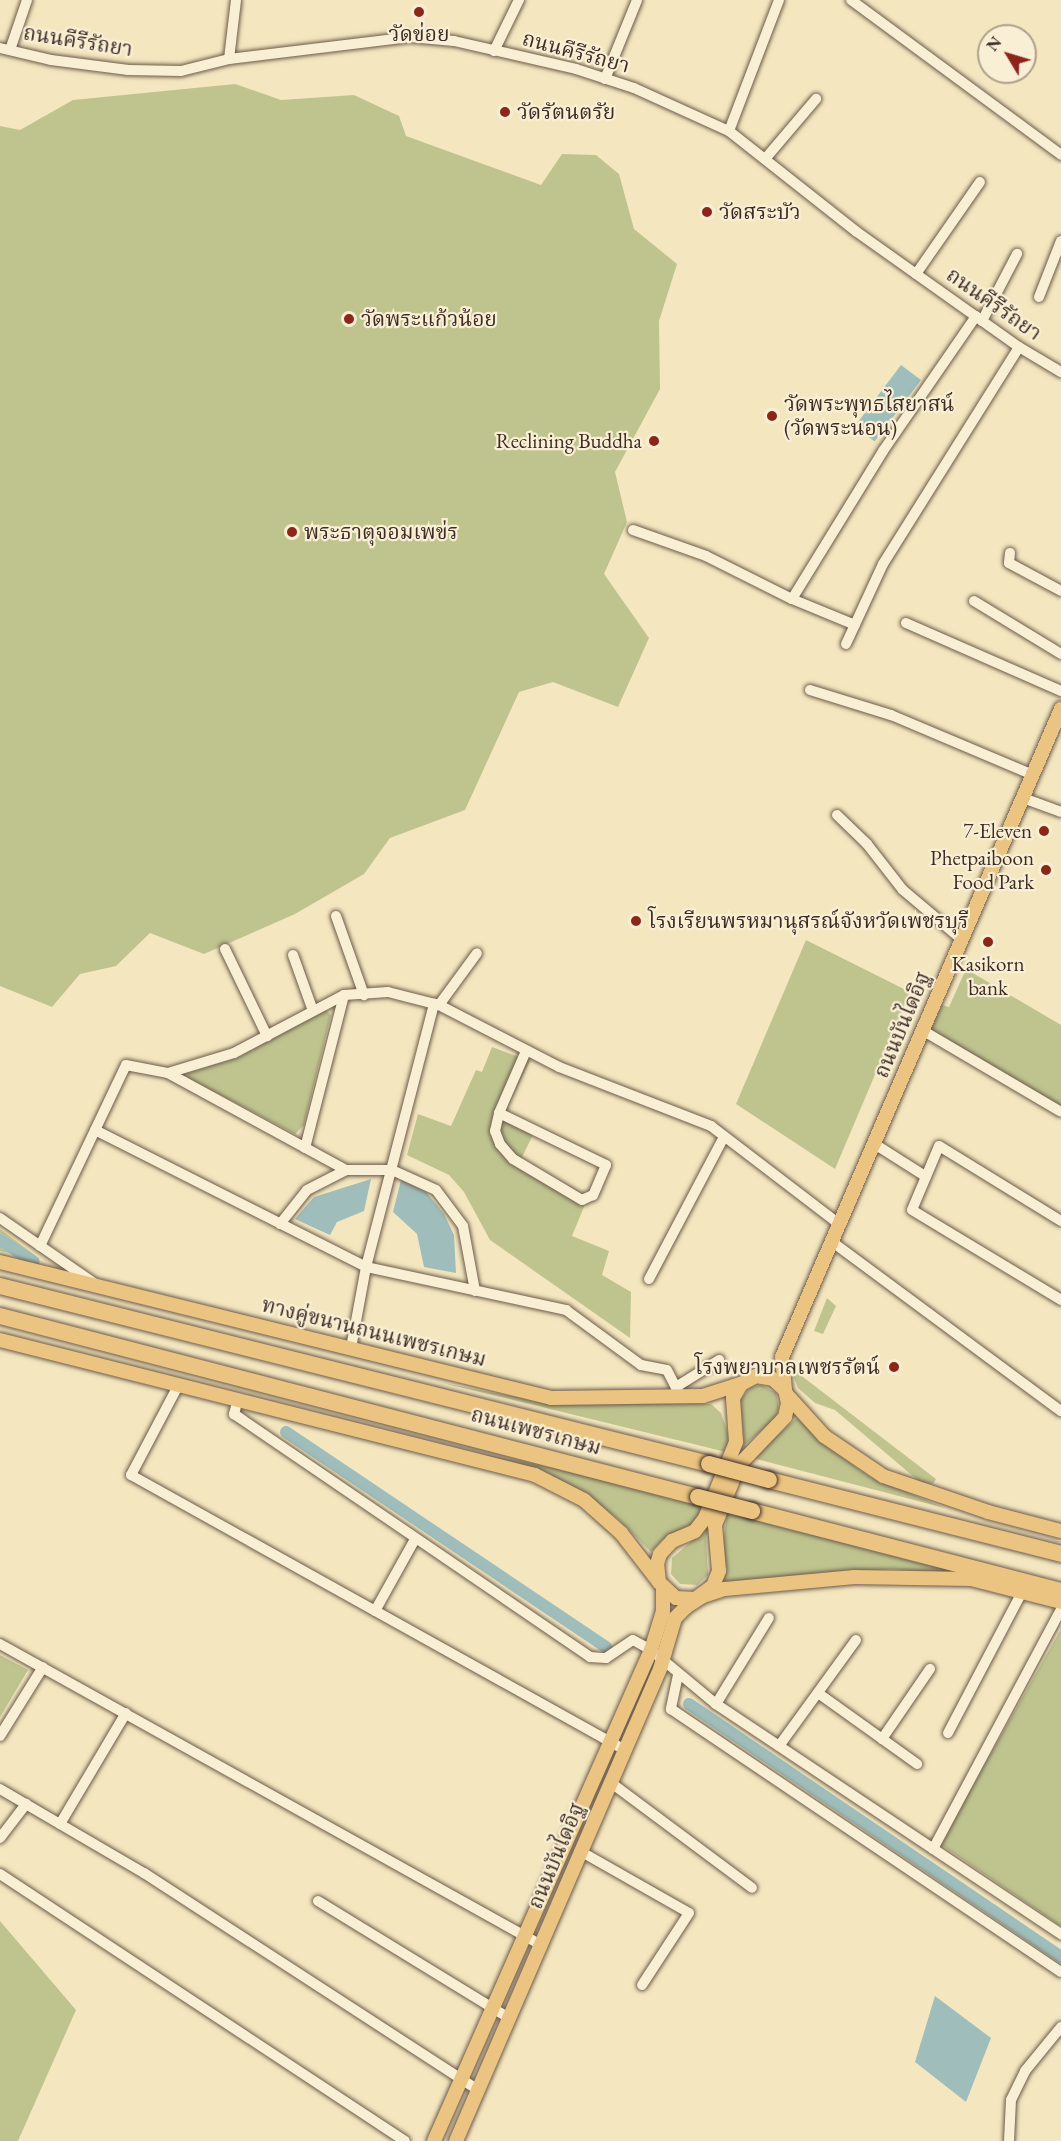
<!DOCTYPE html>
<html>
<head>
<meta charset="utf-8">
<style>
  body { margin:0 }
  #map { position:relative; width:1061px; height:2141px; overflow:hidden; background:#f4e7bf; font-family:"EB Garamond","Noto Serif Thai",serif }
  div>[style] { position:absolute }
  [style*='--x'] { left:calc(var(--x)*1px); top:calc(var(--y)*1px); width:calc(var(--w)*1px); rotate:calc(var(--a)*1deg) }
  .green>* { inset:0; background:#bfc48f }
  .water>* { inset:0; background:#9fbebb; transform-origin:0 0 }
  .canal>* { height:12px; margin:-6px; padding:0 6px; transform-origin:6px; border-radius:6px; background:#9fbebb }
  .roads { filter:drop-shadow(0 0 2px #6c5a4b) drop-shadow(0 0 2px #6c5a4b) }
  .minor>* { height:10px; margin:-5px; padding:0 5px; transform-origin:5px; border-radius:5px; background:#f8efd5 }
  .major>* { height:14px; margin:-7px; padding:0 7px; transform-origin:7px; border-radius:7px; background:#eac480 }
  .highway>* { height:16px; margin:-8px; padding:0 8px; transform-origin:8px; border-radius:8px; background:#eac480 }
  .bridges { filter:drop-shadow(0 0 2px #3e2b24) drop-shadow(0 0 2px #3e2b24) }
  .highway-bridge>* { height:16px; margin:-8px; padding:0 8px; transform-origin:8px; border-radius:8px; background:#eac480 }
  .dots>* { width:16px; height:16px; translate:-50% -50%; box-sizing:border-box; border:3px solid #f8efd5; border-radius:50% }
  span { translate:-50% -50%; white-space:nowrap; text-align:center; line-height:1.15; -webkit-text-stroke:4.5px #f8efd5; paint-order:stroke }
  .poi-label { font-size:21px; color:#3e2b24 }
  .left { translate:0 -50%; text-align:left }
  .right { translate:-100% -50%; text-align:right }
  .street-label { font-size:21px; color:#3e2b24 }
  .north { position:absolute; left:977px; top:24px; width:60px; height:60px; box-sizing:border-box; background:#f8efd5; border:2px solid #aea18e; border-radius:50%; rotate:308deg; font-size:16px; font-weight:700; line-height:24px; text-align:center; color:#3e2b24 }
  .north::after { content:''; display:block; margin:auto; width:21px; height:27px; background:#8f2418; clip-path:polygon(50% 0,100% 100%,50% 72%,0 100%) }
</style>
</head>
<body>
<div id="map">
  <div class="green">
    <i style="clip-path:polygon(235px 84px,281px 100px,354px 95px,399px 116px,406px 136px,541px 185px,562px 154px,596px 155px,619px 174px,634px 229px,677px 264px,659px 321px,660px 389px,615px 472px,627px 522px,604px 574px,649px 638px,618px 707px,553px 682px,519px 692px,465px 810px,390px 838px,364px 874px,295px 914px,204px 954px,150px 933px,116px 966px,80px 974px,52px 1007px,0 986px,0 126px,20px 130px,73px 100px)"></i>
    <i style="clip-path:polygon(806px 940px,910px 992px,835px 1169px,736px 1104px)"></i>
    <i style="clip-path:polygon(966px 969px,1061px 1025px,1061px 1110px,929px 1031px,942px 1005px,949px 1007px)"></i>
    <i style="clip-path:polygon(326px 1010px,331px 1015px,304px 1125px,295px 1134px,188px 1078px,187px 1073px,237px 1058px)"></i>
    <i style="clip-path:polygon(492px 1047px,530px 1061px,505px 1112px,537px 1127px,521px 1159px,588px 1197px,572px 1236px,609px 1251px,602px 1275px,631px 1292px,630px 1338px,490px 1240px,464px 1192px,449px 1175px,407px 1155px,418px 1114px,451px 1126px,476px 1070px,482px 1072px)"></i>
    <i style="clip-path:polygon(0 1229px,40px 1259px,0 1251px)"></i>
    <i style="clip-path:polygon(827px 1298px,836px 1306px,823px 1334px,814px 1331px)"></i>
    <i style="clip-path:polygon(790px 1367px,936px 1479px,933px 1484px,921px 1483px,835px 1410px,815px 1403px,798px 1388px)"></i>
    <i style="clip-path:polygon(443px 1383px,538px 1401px,711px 1404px,721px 1413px,729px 1436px,726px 1452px)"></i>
    <i style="clip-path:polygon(762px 1385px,776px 1393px,779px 1408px,775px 1419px,744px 1445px,740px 1400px,751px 1387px)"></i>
    <i style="clip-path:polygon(797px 1418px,836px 1453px,870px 1477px,945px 1508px,752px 1458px)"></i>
    <i style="clip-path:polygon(472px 1452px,609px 1479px,693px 1502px,702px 1509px,693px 1524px,661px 1541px,651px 1552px,617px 1518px,585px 1493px,535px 1469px)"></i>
    <i style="clip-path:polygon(727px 1515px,747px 1517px,990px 1577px,892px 1569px,722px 1583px,727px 1570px,722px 1549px)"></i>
    <i style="clip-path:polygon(712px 1517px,706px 1537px,708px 1575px,697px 1585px,680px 1584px,671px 1574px,672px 1558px,700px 1534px)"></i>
    <i style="clip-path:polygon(1061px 1629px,1061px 1926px,940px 1844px)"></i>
    <i style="clip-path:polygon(0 1655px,28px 1670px,0 1717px)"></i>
    <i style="clip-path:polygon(0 1921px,76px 2010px,18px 2141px,0 2141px)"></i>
  </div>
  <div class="water">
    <i style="left:901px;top:365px;width:25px;height:77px;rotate:37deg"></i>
    <i style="clip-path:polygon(371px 1179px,364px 1211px,337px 1222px,330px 1235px,295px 1219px,314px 1197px)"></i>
    <i style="clip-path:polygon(401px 1180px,426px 1192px,444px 1214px,454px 1235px,456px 1273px,424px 1267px,417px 1234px,393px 1212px)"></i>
    <i style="clip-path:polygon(935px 1996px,991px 2038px,966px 2102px,915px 2062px)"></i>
  </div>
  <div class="canal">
    <i style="--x:0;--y:1240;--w:40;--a:32.9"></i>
    <i style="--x:286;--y:1432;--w:386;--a:33.9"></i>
    <i style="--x:689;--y:1704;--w:450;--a:34.2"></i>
  </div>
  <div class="roads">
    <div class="minor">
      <i style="--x:851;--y:0;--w:261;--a:36.4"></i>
      <i style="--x:0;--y:48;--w:52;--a:13.2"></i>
      <i style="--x:51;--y:60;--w:78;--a:7.4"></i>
      <i style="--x:128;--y:70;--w:53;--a:1.1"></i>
      <i style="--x:181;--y:71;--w:49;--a:-14"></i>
      <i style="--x:229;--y:59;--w:182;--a:-6.9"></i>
      <i style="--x:410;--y:37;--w:44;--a:5.2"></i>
      <i style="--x:454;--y:41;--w:125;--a:12.9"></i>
      <i style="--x:576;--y:69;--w:61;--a:18.1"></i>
      <i style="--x:634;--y:88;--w:104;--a:24.4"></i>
      <i style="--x:729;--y:131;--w:163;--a:38.3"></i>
      <i style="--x:857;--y:232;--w:199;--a:35.4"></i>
      <i style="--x:1019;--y:347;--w:49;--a:30.8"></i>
      <i style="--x:10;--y:50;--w:53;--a:-71.2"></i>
      <i style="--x:494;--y:51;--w:57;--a:-63.9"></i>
      <i style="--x:229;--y:59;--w:59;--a:-83.2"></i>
      <i style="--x:605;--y:79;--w:85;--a:-67.9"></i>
      <i style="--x:729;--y:131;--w:140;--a:-69.1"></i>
      <i style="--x:765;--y:159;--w:79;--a:-49.6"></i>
      <i style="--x:916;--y:274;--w:112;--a:-55.2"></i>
      <i style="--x:1039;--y:297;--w:60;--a:-68.6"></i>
      <i style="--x:982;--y:321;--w:76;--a:-62.4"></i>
      <i style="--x:633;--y:530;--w:77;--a:19.6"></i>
      <i style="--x:706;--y:556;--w:96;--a:26.6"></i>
      <i style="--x:792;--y:599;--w:68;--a:22.4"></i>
      <i style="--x:1010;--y:553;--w:10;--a:96"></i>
      <i style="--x:1009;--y:563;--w:59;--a:28.3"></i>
      <i style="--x:792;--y:599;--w:174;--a:-58.4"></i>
      <i style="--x:883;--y:451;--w:164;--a:-55.4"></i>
      <i style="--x:974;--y:601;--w:102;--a:31.3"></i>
      <i style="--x:906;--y:623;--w:169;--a:23.7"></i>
      <i style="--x:846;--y:644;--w:88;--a:-65.2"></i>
      <i style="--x:883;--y:564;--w:256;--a:-57.9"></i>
      <i style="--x:810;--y:690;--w:85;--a:17.2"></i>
      <i style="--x:891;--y:715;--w:154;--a:22.9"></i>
      <i style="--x:1023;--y:798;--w:40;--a:20.2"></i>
      <i style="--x:837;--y:815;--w:42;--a:44"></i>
      <i style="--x:867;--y:844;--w:58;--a:52"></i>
      <i style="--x:903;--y:890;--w:76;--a:40.2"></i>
      <i style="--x:336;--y:916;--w:84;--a:70.5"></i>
      <i style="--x:225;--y:949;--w:97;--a:64.2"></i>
      <i style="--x:293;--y:955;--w:59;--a:70.3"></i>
      <i style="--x:439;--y:1005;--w:64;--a:-53.8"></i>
      <i style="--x:922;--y:1030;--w:161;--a:30.5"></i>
      <i style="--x:168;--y:1073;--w:203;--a:28.6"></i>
      <i style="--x:499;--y:1113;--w:119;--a:25.9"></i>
      <i style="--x:606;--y:1165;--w:33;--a:113"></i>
      <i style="--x:593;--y:1195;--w:12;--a:156"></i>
      <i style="--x:582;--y:1200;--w:80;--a:-149.3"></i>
      <i style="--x:513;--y:1159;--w:20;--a:-131"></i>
      <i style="--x:500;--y:1144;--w:14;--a:-111"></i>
      <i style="--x:495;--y:1131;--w:18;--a:-77"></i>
      <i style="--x:499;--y:1113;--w:68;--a:-66.5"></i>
      <i style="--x:95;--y:1130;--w:304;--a:26.8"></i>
      <i style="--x:366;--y:1267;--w:205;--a:12.1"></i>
      <i style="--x:566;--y:1310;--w:93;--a:36.3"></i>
      <i style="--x:641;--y:1365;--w:26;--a:11"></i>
      <i style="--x:667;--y:1370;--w:29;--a:63"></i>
      <i style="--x:873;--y:1143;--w:62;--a:32.4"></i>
      <i style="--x:305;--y:1148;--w:158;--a:-75.7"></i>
      <i style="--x:0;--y:1218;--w:114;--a:34.7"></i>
      <i style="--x:1061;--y:1221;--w:143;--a:-148.4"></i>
      <i style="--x:939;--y:1146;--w:69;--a:112.9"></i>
      <i style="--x:912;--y:1210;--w:174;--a:31.1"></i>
      <i style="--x:280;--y:1224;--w:43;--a:-51.5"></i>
      <i style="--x:307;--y:1190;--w:44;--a:-27.1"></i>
      <i style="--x:346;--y:1170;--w:46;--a:0"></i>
      <i style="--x:392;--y:1170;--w:48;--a:24.4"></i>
      <i style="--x:436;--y:1190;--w:45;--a:53.1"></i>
      <i style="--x:463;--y:1226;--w:66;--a:79.5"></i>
      <i style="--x:831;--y:1241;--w:286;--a:36.5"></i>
      <i style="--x:40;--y:1246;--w:200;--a:-64.6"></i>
      <i style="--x:126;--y:1065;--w:43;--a:10.8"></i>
      <i style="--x:168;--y:1073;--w:69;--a:-16.9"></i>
      <i style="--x:234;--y:1053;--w:124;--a:-27.8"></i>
      <i style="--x:344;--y:995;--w:44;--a:-3.9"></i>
      <i style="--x:388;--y:992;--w:53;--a:14.3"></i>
      <i style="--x:439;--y:1005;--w:135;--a:27.3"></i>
      <i style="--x:559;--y:1067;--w:163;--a:21.2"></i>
      <i style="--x:711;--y:1126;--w:160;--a:37.4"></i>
      <i style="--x:649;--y:1279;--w:161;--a:-62.2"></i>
      <i style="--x:351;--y:1348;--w:82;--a:-79.5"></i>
      <i style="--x:366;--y:1267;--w:272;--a:-75.5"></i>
      <i style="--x:179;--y:1384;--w:103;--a:117.8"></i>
      <i style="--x:131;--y:1475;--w:565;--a:29.1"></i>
      <i style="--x:676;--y:1387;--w:51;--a:-32.1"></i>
      <i style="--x:238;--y:1399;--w:16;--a:105"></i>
      <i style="--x:234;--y:1414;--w:431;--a:34.3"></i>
      <i style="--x:590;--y:1657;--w:16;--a:4"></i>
      <i style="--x:606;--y:1658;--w:32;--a:-34"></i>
      <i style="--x:633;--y:1640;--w:21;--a:29"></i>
      <i style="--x:651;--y:1650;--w:85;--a:39.7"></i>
      <i style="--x:716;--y:1704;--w:415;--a:33.7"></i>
      <i style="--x:375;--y:1611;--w:82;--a:-60.9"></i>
      <i style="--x:0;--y:1644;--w:619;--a:29.09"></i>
      <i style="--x:678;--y:1675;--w:35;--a:102"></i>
      <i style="--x:671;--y:1709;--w:470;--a:34"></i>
      <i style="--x:818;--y:1693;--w:122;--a:35.6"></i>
      <i style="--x:716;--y:1704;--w:101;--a:-58.4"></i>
      <i style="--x:948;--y:1733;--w:159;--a:-62.3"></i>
      <i style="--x:0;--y:1736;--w:81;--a:-58.1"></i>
      <i style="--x:882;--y:1739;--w:85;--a:-55.6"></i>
      <i style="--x:779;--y:1746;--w:131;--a:-54"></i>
      <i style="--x:610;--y:1782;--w:177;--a:36.7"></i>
      <i style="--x:0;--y:1789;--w:167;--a:30.3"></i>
      <i style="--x:144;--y:1873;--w:398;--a:33"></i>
      <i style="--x:60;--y:1824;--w:129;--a:-59.3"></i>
      <i style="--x:0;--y:1838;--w:43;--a:-52.6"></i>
      <i style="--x:933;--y:1849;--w:272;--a:-61.9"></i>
      <i style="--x:580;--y:1851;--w:125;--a:29.6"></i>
      <i style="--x:689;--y:1913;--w:86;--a:123.1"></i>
      <i style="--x:0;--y:1874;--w:485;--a:33.4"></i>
      <i style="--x:318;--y:1901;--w:224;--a:31.5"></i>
      <i style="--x:1009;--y:2141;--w:41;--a:-87.2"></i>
      <i style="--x:1011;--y:2100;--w:32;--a:-64"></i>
      <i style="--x:1025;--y:2071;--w:57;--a:-50.7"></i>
    </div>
    <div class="major">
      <i style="--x:0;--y:1262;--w:568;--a:13.86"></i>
      <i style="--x:551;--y:1398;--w:152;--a:-0.8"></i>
      <i style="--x:703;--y:1396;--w:40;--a:-18"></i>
      <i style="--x:0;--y:1340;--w:552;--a:14.16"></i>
      <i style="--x:535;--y:1475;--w:55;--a:27"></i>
      <i style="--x:584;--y:1500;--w:50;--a:41.7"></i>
      <i style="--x:621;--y:1533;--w:62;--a:52.2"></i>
      <i style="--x:756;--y:1376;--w:17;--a:10"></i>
      <i style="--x:773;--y:1379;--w:16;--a:43"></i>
      <i style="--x:785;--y:1390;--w:13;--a:77"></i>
      <i style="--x:788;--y:1403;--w:14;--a:102"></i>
      <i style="--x:785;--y:1417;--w:66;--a:133.8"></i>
      <i style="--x:739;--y:1465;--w:65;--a:111.8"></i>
      <i style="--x:715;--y:1525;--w:46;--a:85"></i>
      <i style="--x:719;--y:1571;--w:16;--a:112"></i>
      <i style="--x:713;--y:1586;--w:22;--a:144"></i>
      <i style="--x:695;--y:1599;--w:19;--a:-177"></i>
      <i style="--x:676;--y:1598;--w:23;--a:-137"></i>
      <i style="--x:659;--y:1582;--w:18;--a:-96"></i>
      <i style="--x:657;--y:1564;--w:10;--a:-73"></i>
      <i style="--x:660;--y:1554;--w:18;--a:-47"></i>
      <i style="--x:672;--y:1541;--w:25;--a:-23"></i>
      <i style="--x:695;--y:1531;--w:16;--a:-52"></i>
      <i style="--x:705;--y:1518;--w:82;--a:-67.8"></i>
      <i style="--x:736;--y:1442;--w:44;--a:-93.9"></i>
      <i style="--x:733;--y:1398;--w:16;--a:-60"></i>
      <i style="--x:741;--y:1384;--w:17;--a:-28"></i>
      <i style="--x:785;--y:1390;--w:33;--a:-95"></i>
      <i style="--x:782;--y:1357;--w:706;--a:-66.71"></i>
      <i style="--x:787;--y:1395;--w:55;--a:47.9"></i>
      <i style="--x:824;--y:1436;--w:71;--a:34.1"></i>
      <i style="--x:883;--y:1476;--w:111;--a:18.9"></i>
      <i style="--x:988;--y:1512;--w:75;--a:14.6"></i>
      <i style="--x:434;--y:2141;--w:537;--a:-66.16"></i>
      <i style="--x:651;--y:1650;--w:41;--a:-72.9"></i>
      <i style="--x:663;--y:1611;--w:23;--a:-90"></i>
      <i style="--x:456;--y:2141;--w:514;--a:-66.63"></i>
      <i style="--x:660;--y:1669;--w:53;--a:-73.6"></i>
      <i style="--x:675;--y:1618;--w:16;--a:-45"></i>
      <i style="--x:686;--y:1607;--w:20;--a:-33"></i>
      <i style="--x:703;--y:1596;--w:23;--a:-18"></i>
      <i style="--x:725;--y:1589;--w:130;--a:-5.3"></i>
      <i style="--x:854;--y:1577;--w:117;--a:1"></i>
      <i style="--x:971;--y:1579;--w:93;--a:14.3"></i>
    </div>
    <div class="highway">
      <i style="--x:0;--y:1286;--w:731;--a:14.09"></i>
      <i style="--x:0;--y:1316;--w:721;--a:14.54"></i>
      <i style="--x:769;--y:1480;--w:301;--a:14.2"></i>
      <i style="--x:752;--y:1511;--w:319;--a:14.5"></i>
    </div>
  </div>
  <div class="bridges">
    <div class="highway-bridge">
      <i style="--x:709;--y:1464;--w:62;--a:14.9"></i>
      <i style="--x:698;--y:1497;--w:56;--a:14.5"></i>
    </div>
  </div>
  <div class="dots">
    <i style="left:419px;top:12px;background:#8f2418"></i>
    <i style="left:505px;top:112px;background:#8f2418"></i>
    <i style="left:707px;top:212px;background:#8f2418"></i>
    <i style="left:349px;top:319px;background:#8f2418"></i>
    <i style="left:772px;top:416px;background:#8f2418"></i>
    <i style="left:654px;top:441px;background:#8f2418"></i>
    <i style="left:292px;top:532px;background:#8f2418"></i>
    <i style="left:1044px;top:831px;background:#8f2418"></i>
    <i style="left:1046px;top:870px;background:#8f2418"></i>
    <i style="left:636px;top:921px;background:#8f2418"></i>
    <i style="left:988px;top:942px;background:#8f2418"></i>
    <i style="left:894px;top:1367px;background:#8f2418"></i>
  </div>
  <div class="poi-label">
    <span style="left:419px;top:34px">วัดข่อย</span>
    <span class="left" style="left:517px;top:112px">วัดรัตนตรัย</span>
    <span class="left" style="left:719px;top:212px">วัดสระบัว</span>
    <span class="left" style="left:361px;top:319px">วัดพระแก้วน้อย</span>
    <span class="left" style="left:784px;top:416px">วัดพระพุทธไสยาสน์<br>(วัดพระนอน)</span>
    <span class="right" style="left:642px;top:441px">Reclining Buddha</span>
    <span class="left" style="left:304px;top:532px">พระธาตุจอมเพข่ร</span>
    <span class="right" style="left:1032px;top:831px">7-Eleven</span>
    <span class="right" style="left:1034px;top:870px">Phetpaiboon<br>Food Park</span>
    <span class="left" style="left:648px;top:921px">โรงเรียนพรหมานุสรณ์จังหวัดเพชรบุรี</span>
    <span style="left:988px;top:976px">Kasikorn<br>bank</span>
    <span class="right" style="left:880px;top:1367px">โรงพยาบาลเพชรรัตน์</span>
  </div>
  <div class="street-label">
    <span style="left:78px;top:41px;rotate:9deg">ถนนคีรีรัถยา</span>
    <span style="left:576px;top:52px;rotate:15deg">ถนนคีรีรัถยา</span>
    <span style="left:994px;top:304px;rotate:35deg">ถนนคีรีรัถยา</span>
    <span style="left:902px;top:1025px;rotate:-67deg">ถนนบันไดอิฐ</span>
    <span style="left:374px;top:1332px;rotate:14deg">ทางคู่ขนานถนนเพชรเกษม</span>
    <span style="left:536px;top:1431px;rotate:15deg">ถนนเพชรเกษม</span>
    <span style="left:556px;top:1856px;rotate:-67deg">ถนนบันไดอิฐ</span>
  </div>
  <div class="north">N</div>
</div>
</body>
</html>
